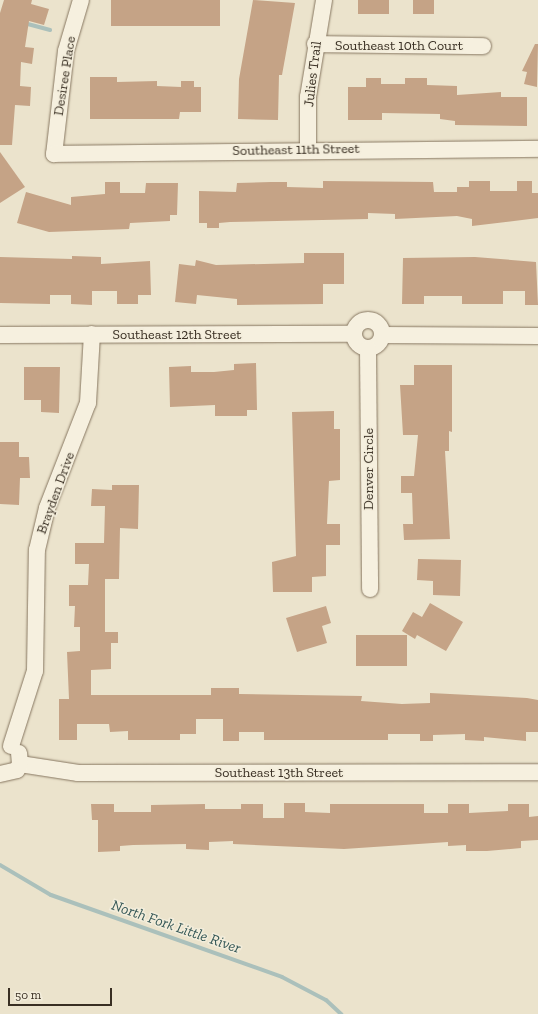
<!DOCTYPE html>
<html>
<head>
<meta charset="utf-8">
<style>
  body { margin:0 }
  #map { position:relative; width:538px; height:1014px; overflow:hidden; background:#ebe3cc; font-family:"Zilla Slab",serif }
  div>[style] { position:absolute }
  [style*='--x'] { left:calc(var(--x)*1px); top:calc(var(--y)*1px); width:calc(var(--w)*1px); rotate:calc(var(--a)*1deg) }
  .stream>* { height:4px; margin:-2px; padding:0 2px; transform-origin:2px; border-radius:2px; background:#abc0bb }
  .building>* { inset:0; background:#c5a386; transform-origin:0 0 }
  .roads { filter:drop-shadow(0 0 1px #877761) drop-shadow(0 0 1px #877761) }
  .street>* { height:16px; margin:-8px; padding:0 8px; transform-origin:8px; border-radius:8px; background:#f6f0df }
  .street>.ring { margin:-8px; padding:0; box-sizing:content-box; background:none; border:16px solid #f6f0df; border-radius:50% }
  span { translate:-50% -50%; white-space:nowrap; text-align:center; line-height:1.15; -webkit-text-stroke:3px #f3eddb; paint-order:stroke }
  .street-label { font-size:14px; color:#392f23 }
  .water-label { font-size:15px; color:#345756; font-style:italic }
  .scale { position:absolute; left:8px; top:988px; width:104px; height:18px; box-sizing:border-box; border:2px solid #392f23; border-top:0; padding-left:5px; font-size:12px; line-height:14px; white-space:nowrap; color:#392f23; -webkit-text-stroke:3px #f3eddb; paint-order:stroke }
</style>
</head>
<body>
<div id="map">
  <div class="stream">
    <i style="--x:24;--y:23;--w:27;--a:15"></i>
    <i style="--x:0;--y:865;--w:59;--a:30.5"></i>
    <i style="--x:51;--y:895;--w:245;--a:19.5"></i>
    <i style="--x:282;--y:977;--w:50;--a:27.6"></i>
    <i style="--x:326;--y:1000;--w:21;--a:43"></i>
  </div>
  <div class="building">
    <i style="clip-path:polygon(4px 0,32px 0,31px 4px,49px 9px,44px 25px,29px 21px,25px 47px,34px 48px,32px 64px,21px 62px,20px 86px,31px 87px,30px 106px,15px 105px,12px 145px,0 145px,0 13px)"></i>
    <i style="left:111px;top:0;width:109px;height:26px"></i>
    <i style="clip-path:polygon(253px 0,295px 3px,282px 75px,279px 75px,278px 120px,238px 119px,239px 79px)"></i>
    <i style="left:358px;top:0;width:31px;height:14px"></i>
    <i style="left:413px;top:0;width:21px;height:14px"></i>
    <i style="clip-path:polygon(535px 44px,538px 44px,537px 87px,524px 84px,527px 72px,522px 71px)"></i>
    <i style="clip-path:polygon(90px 77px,117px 77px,117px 82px,157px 81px,157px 86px,181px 87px,181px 81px,194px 81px,194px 87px,201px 87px,201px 112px,180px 112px,179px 119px,90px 119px)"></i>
    <i style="clip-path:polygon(366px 78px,381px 78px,381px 84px,405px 84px,405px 78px,427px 78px,427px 85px,457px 86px,457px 95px,501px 92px,501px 97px,527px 97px,527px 126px,455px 125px,455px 121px,440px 119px,440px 114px,382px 113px,382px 120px,348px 120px,348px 87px,366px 87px)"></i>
    <i style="clip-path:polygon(0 152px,25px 187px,0 203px)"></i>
    <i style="clip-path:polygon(323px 181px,433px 182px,434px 192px,457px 192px,457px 187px,469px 187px,469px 181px,490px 181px,490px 191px,517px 191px,517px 181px,532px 181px,532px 193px,538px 193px,538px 218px,472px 226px,472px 219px,457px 216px,395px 219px,395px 214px,368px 213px,368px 219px,230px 222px,219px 223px,219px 228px,207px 228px,207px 223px,199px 223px,199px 191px,236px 192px,237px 183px,271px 182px,287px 182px,287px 187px,323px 188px)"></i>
    <i style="clip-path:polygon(105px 182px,120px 182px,120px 193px,145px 193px,146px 183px,178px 183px,177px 215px,170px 215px,170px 221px,130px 223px,129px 229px,49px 232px,17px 223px,26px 192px,71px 205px,71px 197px,105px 194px)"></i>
    <i style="clip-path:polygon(304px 253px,344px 253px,344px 284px,323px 284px,323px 304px,237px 305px,237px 299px,197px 295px,196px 304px,175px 302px,179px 264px,195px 266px,196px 260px,216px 265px,304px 263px)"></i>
    <i style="clip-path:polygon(72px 256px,101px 257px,101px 264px,150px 261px,151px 295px,138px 295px,138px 304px,117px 304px,117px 291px,92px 291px,92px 305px,71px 304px,71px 295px,50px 295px,50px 304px,0 303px,0 257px,72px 259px)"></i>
    <i style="clip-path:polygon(475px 257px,536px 262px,538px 305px,525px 305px,525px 291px,503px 291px,503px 304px,462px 304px,462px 296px,424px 296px,424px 304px,402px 304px,403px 258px)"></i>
    <i style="clip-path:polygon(256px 363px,257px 410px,247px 410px,247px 416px,215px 416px,215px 405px,170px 407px,169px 367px,191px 366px,191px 372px,214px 372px,234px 370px,234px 364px)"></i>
    <i style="clip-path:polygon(414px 365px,452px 365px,452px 432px,449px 431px,449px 451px,445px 451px,450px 539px,404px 540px,403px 524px,413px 524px,412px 493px,401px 493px,401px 476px,414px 476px,418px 435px,403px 435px,400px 385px,414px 385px)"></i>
    <i style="clip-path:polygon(24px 367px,60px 367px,59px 413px,41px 412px,41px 400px,24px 400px)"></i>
    <i style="clip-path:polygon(334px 411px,334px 429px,340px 429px,340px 480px,329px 481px,327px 524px,340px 524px,340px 545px,326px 545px,326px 576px,312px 577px,312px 592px,273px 592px,272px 562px,296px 556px,292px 412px)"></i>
    <i style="clip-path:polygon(0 442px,19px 442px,19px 457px,29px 457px,30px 478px,20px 478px,19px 505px,0 504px)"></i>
    <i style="clip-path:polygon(112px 485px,139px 485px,138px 529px,120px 528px,119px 579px,105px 579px,105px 632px,118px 632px,118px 643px,111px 643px,111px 669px,91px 670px,91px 695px,211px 695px,211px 688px,239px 688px,239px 694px,362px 696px,361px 701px,402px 704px,430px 703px,430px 693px,527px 698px,538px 700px,538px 732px,526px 732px,526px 741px,484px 737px,484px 741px,465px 740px,465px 734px,433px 735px,433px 741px,420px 741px,420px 734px,388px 734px,388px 740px,264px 740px,264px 732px,239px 732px,239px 741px,223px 741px,223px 719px,196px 719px,196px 734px,180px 734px,180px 740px,128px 740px,128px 731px,110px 732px,109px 724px,77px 724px,77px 740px,59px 740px,59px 699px,69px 699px,67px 652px,80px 651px,80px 627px,74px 627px,75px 606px,69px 606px,69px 585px,88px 585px,89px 564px,75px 564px,75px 543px,104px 543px,105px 506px,91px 506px,92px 489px,112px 490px)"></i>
    <i style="clip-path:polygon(418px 559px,461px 560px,460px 596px,433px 595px,433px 581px,417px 580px)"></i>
    <i style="clip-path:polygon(430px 603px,463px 622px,446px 651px,417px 635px,415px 639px,402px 631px,413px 612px,422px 617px)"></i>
    <i style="clip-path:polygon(326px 606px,331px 623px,322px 626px,327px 643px,297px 652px,286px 618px)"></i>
    <i style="left:407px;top:635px;width:31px;height:51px;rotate:90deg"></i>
    <i style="clip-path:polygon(284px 803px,305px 803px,305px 812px,330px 813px,330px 804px,424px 804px,424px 813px,448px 813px,448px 804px,469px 804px,469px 813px,508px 811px,508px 804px,529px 804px,529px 817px,538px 816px,538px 840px,521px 841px,521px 848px,487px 851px,466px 851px,466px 845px,448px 846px,448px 842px,344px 849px,233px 844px,233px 841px,209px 842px,209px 850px,186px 849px,186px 844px,133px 845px,120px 846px,120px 851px,98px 852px,98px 820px,92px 820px,91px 804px,114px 804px,114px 812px,151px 812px,151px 805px,205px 804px,205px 809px,241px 809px,241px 804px,263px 804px,263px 818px,284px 818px)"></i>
  </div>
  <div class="roads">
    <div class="street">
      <i style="--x:81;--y:0;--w:53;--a:106.4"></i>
      <i style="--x:66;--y:51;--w:104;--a:96.6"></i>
      <i style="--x:54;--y:154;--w:484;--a:-0.6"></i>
      <i style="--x:315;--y:44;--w:168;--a:0.7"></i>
      <i style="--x:308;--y:149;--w:52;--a:-90"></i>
      <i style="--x:308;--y:97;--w:98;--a:-80.6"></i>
      <i class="ring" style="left:354px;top:320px;width:12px;height:12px"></i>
      <i style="--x:0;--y:335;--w:353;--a:-0.2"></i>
      <i style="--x:382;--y:335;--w:156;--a:0.4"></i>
      <i style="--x:368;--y:349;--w:240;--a:89.5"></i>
      <i style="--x:11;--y:746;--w:79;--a:-72.3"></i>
      <i style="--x:35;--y:671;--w:121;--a:-89.1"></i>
      <i style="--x:37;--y:550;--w:43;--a:-76.6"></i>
      <i style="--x:47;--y:508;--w:113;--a:-68.7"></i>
      <i style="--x:88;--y:403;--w:69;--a:-86.7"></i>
      <i style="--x:20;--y:764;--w:59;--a:8.8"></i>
      <i style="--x:78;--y:773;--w:460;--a:-0.1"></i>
      <i style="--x:0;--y:774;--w:17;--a:-13"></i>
      <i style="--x:17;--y:770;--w:7;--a:-63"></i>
      <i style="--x:20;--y:764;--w:11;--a:-95"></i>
    </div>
  </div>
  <div class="street-label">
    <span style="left:399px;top:46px">Southeast 10th Court</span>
    <span style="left:313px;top:74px;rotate:-83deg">Julies Trail</span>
    <span style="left:65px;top:76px;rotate:-81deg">Desiree Place</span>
    <span style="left:296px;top:150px;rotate:-1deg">Southeast 11th Street</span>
    <span style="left:177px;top:335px">Southeast 12th Street</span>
    <span style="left:369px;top:469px;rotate:-90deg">Denver Circle</span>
    <span style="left:56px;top:493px;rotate:-70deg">Brayden Drive</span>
    <span style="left:279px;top:773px">Southeast 13th Street</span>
  </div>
  <div class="water-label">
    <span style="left:176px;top:927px;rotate:19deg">North Fork Little River</span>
  </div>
  <div class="scale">50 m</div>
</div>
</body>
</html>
